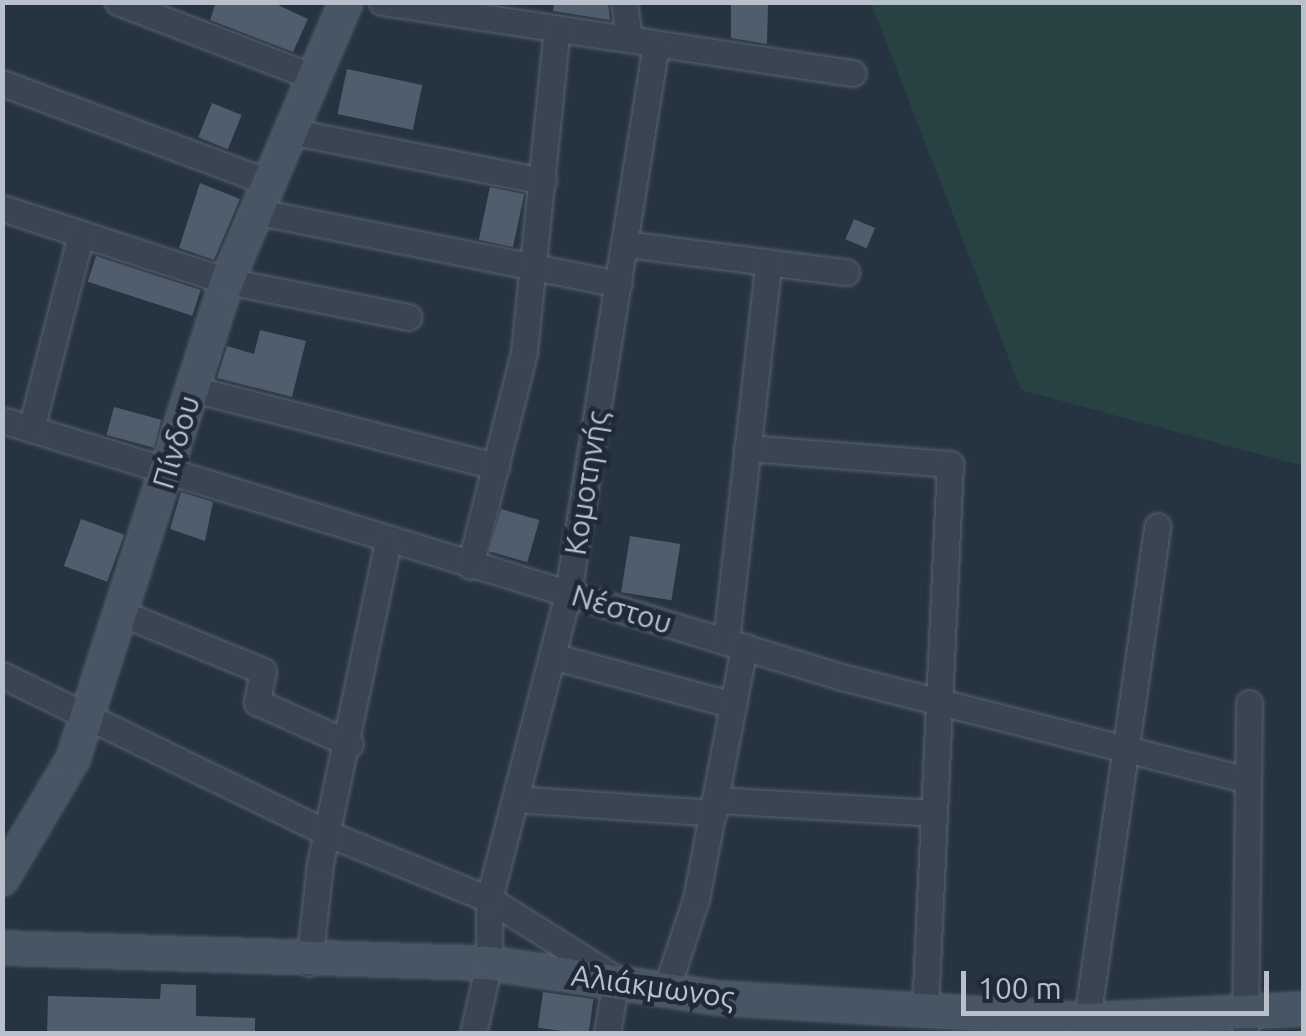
<!DOCTYPE html>
<html>
<head>
<meta charset="utf-8">
<style>
  body { margin:0 }
  #map { position:relative; width:1306px; height:1036px; overflow:hidden; background:#263441; font-family:Ubuntu,sans-serif }
  div>[style] { position:absolute }
  [style*='--x'] { left:calc(var(--x)*1px); top:calc(var(--y)*1px); width:calc(var(--w)*1px); rotate:calc(var(--a)*1deg) }
  .green>* { inset:0; background:#284142 }
  .building>* { inset:0; background:#4f5d6c; transform-origin:0 0 }
  .roads { filter:drop-shadow(0 0 2px #58636e) drop-shadow(0 0 2px #58636e) }
  .street>* { height:25px; margin:-12.5px; padding:0 12.5px; transform-origin:12.5px; border-radius:12.5px; background:#3a4551 }
  .secondary>* { height:32px; margin:-16px; padding:0 16px; transform-origin:16px; border-radius:16px; background:#485564 }
  span { translate:-50% -50%; white-space:nowrap; text-align:center; line-height:1.15; -webkit-text-stroke:9px #1f2a36; paint-order:stroke }
  .street-label { font-size:30px; color:#b7c0cb }
  .frame { position:absolute; inset:0; border:5px solid #b7c0cb; pointer-events:none }
  .scale { position:absolute; left:961px; top:971px; width:308px; height:45px; box-sizing:border-box; border:5px solid #b7c0cb; border-top:0; padding-left:12px; font-size:30px; line-height:35px; white-space:nowrap; color:#b7c0cb; -webkit-text-stroke:8px #1f2a36; paint-order:stroke }
</style>
</head>
<body>
<div id="map">
  <div class="green">
    <i style="clip-path:polygon(871px 3px,1303px 3px,1303px 466px,1021px 390px)"></i>
  </div>
  <div class="building">
    <i style="clip-path:polygon(216px 2px,276px 4px,308px 19px,293px 52px,210px 20px)"></i>
    <i style="clip-path:polygon(554px 2px,608px 2px,610px 20px,553px 11px)"></i>
    <i style="clip-path:polygon(731px 2px,768px 2px,767px 44px,731px 38px)"></i>
    <i style="left:347px;top:69px;width:77px;height:46px;rotate:12deg"></i>
    <i style="left:212px;top:103px;width:32px;height:37px;rotate:22deg"></i>
    <i style="clip-path:polygon(200px 183px,240px 199px,214px 260px,179px 248px)"></i>
    <i style="left:490px;top:187px;width:35px;height:54px;rotate:12deg"></i>
    <i style="left:854px;top:219px;width:23px;height:22px;rotate:23deg"></i>
    <i style="left:96px;top:256px;width:110px;height:27px;rotate:18deg"></i>
    <i style="clip-path:polygon(260px 330px,306px 341px,292px 397px,217px 378px,227px 346px,254px 354px)"></i>
    <i style="left:114px;top:407px;width:49px;height:29px;rotate:15deg"></i>
    <i style="clip-path:polygon(181px 492px,213px 502px,205px 541px,170px 529px)"></i>
    <i style="left:501px;top:509px;width:40px;height:44px;rotate:16deg"></i>
    <i style="left:81px;top:519px;width:46px;height:50px;rotate:20deg"></i>
    <i style="left:630px;top:536px;width:51px;height:57px;rotate:9deg"></i>
    <i style="clip-path:polygon(161px 984px,196px 985px,196px 1016px,255px 1018px,255px 1034px,47px 1034px,48px 996px,160px 999px)"></i>
    <i style="left:543px;top:992px;width:51px;height:36px;rotate:8deg"></i>
  </div>
  <div class="roads">
    <div class="street">
      <i style="--x:118;--y:2;--w:209;--a:21"></i>
      <i style="--x:382;--y:2;--w:476;--a:8.6"></i>
      <i style="--x:624;--y:2;--w:37;--a:82"></i>
      <i style="--x:2;--y:83;--w:281;--a:20.4"></i>
      <i style="--x:288;--y:131;--w:260;--a:11.1"></i>
      <i style="--x:2;--y:208;--w:237;--a:18"></i>
      <i style="--x:227;--y:281;--w:185;--a:11.2"></i>
      <i style="--x:254;--y:211;--w:372;--a:11.3"></i>
      <i style="--x:626;--y:244;--w:222;--a:7.3"></i>
      <i style="--x:193;--y:389;--w:313;--a:14.3"></i>
      <i style="--x:2;--y:420;--w:882;--a:17.02"></i>
      <i style="--x:845;--y:678;--w:415;--a:14.2"></i>
      <i style="--x:31;--y:429;--w:201;--a:-75.6"></i>
      <i style="--x:747;--y:448;--w:204;--a:4.5"></i>
      <i style="--x:950;--y:464;--w:548;--a:92.62"></i>
      <i style="--x:470;--y:566;--w:221;--a:-75.8"></i>
      <i style="--x:524;--y:352;--w:325;--a:-84.2"></i>
      <i style="--x:121;--y:613;--w:153;--a:22.2"></i>
      <i style="--x:263;--y:671;--w:32;--a:101"></i>
      <i style="--x:257;--y:702;--w:102;--a:24.3"></i>
      <i style="--x:726;--y:641;--w:379;--a:-83.6"></i>
      <i style="--x:552;--y:656;--w:188;--a:15.1"></i>
      <i style="--x:2;--y:675;--w:366;--a:25.9"></i>
      <i style="--x:331;--y:835;--w:170;--a:22.1"></i>
      <i style="--x:489;--y:899;--w:150;--a:32.2"></i>
      <i style="--x:616;--y:979;--w:56;--a:99.3"></i>
      <i style="--x:515;--y:799;--w:199;--a:4"></i>
      <i style="--x:716;--y:800;--w:216;--a:3.4"></i>
      <i style="--x:309;--y:963;--w:100;--a:-83.7"></i>
      <i style="--x:320;--y:864;--w:329;--a:-78.1"></i>
      <i style="--x:666;--y:990;--w:96;--a:-71.8"></i>
      <i style="--x:696;--y:899;--w:257;--a:-79.2"></i>
      <i style="--x:1087;--y:1020;--w:499;--a:-81.9"></i>
      <i style="--x:473;--y:1034;--w:73;--a:-77.3"></i>
      <i style="--x:489;--y:963;--w:64;--a:-90"></i>
      <i style="--x:489;--y:899;--w:316;--a:-75.5"></i>
      <i style="--x:568;--y:593;--w:556;--a:-80.89"></i>
      <i style="--x:1245;--y:1034;--w:331;--a:-89.3"></i>
    </div>
    <div class="secondary">
      <i style="--x:2;--y:879;--w:139;--a:-59.4"></i>
      <i style="--x:73;--y:759;--w:502;--a:-72.14"></i>
      <i style="--x:227;--y:281;--w:303;--a:-66.9"></i>
      <i style="--x:2;--y:948;--w:487;--a:1.8"></i>
      <i style="--x:489;--y:963;--w:231;--a:8.7"></i>
      <i style="--x:717;--y:998;--w:371;--a:3.4"></i>
      <i style="--x:1087;--y:1020;--w:217;--a:-2.9"></i>
    </div>
  </div>
  <div class="street-label">
    <span style="left:176px;top:442px;rotate:-73deg">Πίνδου</span>
    <span style="left:586px;top:483px;rotate:-81deg">Κομοτηνής</span>
    <span style="left:622px;top:609px;rotate:17deg">Νέστου</span>
    <span style="left:653px;top:986px;rotate:8deg">Αλιάκμωνος</span>
  </div>
  <div class="frame"></div>
  <div class="scale">100 m</div>
</div>
</body>
</html>
